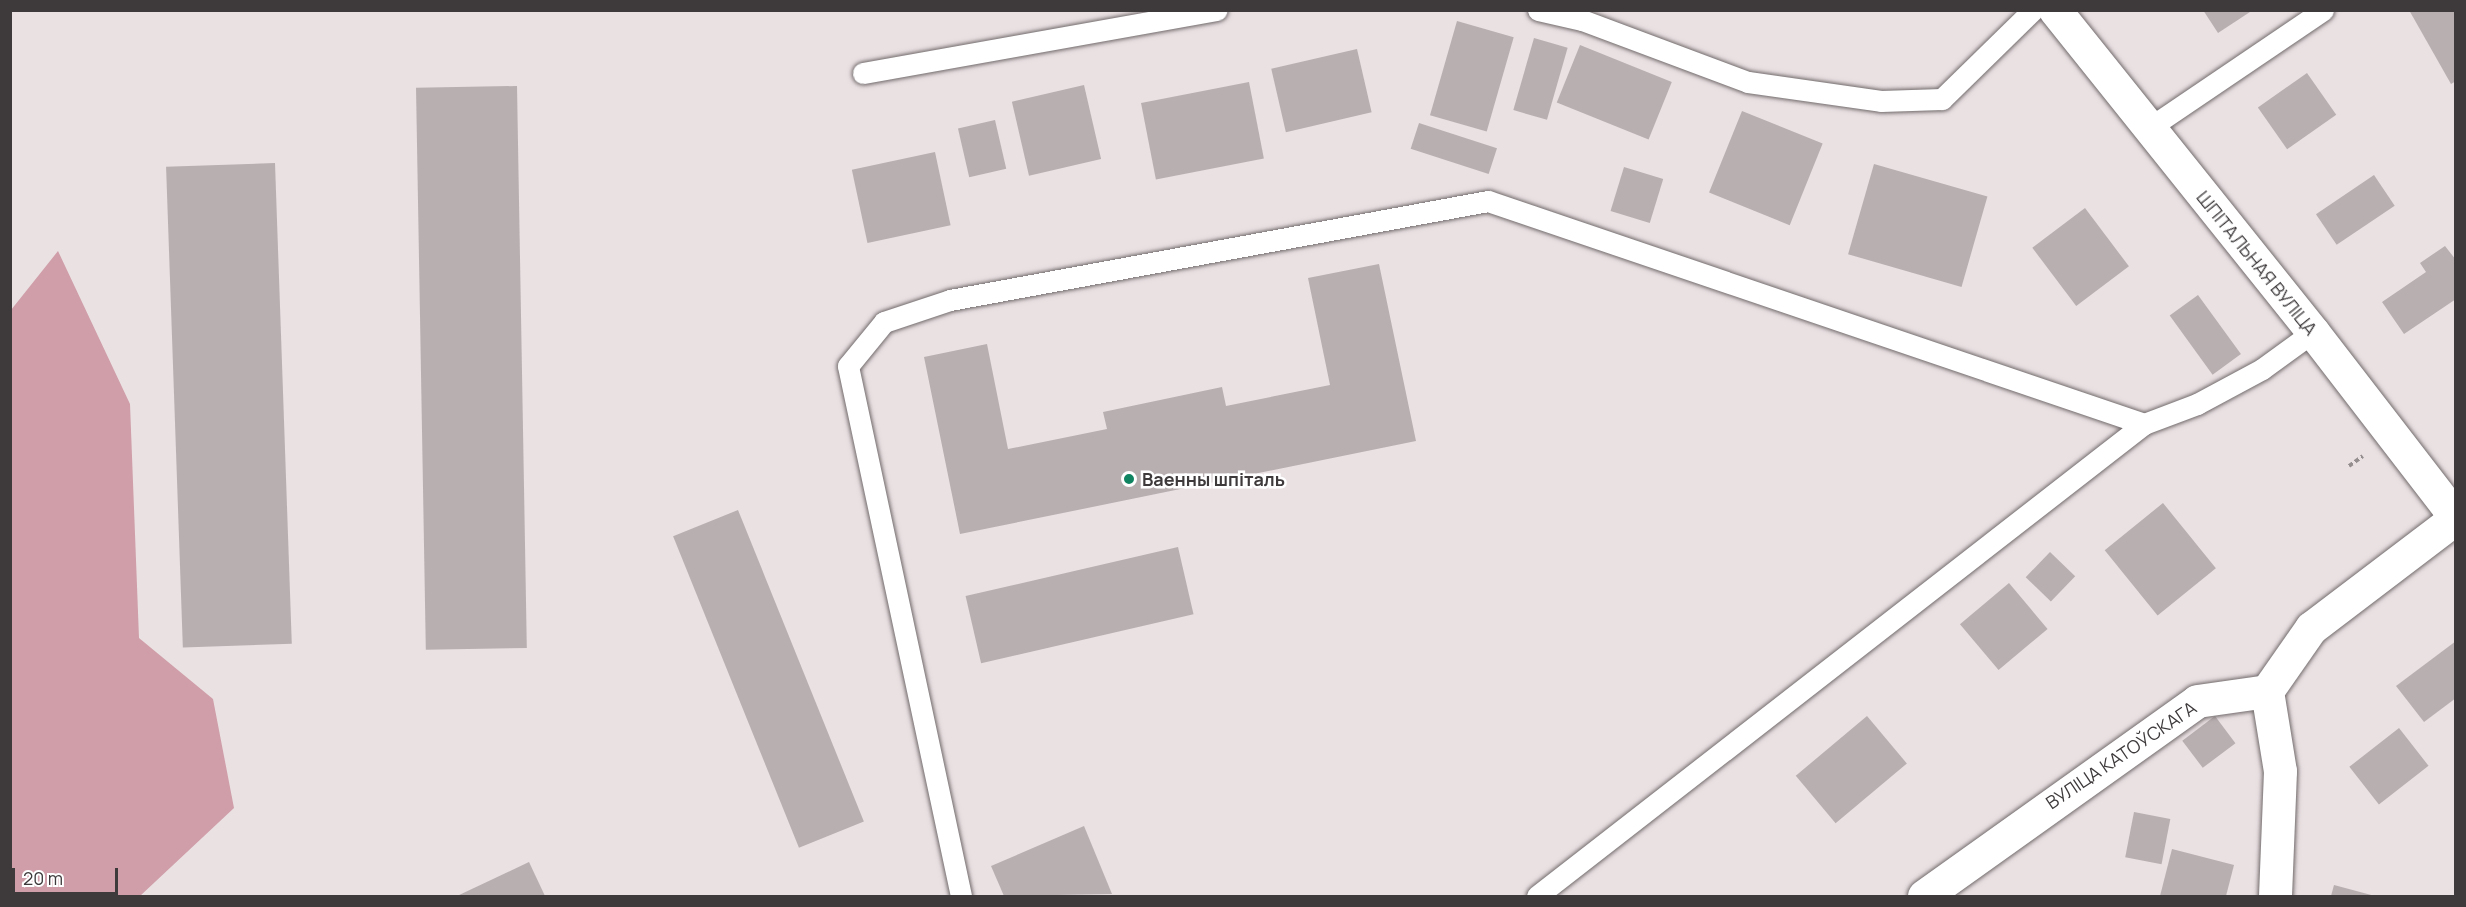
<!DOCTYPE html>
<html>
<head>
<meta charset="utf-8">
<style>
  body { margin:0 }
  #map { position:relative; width:2466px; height:907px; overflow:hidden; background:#eae1e3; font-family:Manrope,sans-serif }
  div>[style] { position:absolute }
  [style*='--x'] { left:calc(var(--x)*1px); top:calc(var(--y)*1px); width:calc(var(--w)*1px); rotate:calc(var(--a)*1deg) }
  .forest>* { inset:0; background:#cf9ea9 }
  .building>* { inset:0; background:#b8afb1; transform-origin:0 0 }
  .path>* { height:4px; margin-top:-2px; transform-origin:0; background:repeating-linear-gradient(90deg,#948e8f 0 4.5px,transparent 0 7.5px) }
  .roads { filter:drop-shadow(0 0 2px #726b6c) drop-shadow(0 0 2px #726b6c) }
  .service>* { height:21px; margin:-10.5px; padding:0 10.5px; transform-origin:10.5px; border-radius:10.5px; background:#fff }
  .minor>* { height:33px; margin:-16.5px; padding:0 16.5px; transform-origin:16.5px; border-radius:16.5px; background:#fff }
  .secondary>* { height:33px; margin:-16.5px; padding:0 16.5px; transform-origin:16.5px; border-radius:16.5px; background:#fff }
  .dots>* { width:16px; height:16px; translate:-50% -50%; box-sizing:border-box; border:3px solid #fff; border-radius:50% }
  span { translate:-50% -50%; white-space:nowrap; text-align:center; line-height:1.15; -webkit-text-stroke:5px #fff; paint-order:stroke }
  .street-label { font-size:18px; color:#3e3a3b }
  .poi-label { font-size:18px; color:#3e3a3b; font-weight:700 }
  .left { translate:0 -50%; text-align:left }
  .frame { position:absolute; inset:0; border:12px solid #3e3a3b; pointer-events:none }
  .scale { position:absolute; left:12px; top:868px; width:106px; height:27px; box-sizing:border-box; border:3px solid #3e3a3b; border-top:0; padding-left:8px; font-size:18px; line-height:21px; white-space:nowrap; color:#3e3a3b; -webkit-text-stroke:4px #fff; paint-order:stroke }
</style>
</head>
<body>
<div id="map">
  <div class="forest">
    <i style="clip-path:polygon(58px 251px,130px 404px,139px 638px,213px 699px,234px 808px,140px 896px,11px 896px,11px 310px)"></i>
  </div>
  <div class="building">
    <i style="clip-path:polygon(2203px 10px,2253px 10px,2218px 33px)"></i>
    <i style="clip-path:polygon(2409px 10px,2456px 10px,2456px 81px,2451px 84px)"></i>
    <i style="left:1457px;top:21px;width:59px;height:98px;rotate:16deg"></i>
    <i style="left:1534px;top:38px;width:35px;height:75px;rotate:16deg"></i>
    <i style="left:1580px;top:45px;width:99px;height:62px;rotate:22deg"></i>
    <i style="left:1357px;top:49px;width:65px;height:88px;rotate:77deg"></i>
    <i style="left:2307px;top:73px;width:51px;height:60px;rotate:55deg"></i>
    <i style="left:1249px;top:82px;width:78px;height:110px;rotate:79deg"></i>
    <i style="left:1084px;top:85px;width:76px;height:74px;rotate:77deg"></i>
    <i style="left:517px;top:86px;width:562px;height:101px;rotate:89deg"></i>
    <i style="left:1742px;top:111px;width:87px;height:88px;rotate:22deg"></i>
    <i style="left:995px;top:120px;width:50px;height:38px;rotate:77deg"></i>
    <i style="left:1419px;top:123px;width:82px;height:27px;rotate:18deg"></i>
    <i style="left:935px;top:152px;width:75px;height:85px;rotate:78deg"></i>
    <i style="left:275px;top:163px;width:481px;height:109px;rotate:88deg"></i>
    <i style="left:1874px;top:164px;width:118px;height:94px;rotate:16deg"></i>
    <i style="left:1624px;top:167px;width:41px;height:46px;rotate:17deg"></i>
    <i style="left:2374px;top:175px;width:37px;height:70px;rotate:56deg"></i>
    <i style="left:2085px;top:208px;width:73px;height:66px;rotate:53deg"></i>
    <i style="clip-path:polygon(2445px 246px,2456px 260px,2456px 299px,2404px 334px,2382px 302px,2426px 272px,2420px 263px)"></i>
    <i style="clip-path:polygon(1379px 264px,1416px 441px,960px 534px,924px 357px,987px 344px,1008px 449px,1107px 429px,1103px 412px,1222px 387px,1226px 406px,1330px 385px,1308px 278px)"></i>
    <i style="left:2198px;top:295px;width:73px;height:35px;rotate:54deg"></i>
    <i style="left:2163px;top:503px;width:84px;height:75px;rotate:51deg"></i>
    <i style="left:738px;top:510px;width:336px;height:70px;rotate:68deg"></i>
    <i style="left:1178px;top:547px;width:69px;height:218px;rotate:77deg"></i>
    <i style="left:2050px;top:552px;width:35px;height:35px;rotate:44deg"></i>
    <i style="left:2009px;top:583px;width:60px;height:64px;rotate:50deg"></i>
    <i style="clip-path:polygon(2456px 641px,2456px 698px,2424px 722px,2396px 686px)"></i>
    <i style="left:1867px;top:716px;width:62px;height:93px;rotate:50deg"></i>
    <i style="left:2215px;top:716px;width:34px;height:41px;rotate:53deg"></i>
    <i style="left:2399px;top:728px;width:48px;height:63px;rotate:52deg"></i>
    <i style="left:2134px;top:812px;width:37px;height:46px;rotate:11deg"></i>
    <i style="clip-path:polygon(1084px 826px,1112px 894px,1004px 896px,991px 866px)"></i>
    <i style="clip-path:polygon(2172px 849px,2234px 865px,2226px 896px,2160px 896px)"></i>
    <i style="clip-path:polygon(529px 862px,545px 896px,457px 896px)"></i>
    <i style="clip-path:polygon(2334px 885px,2375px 896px,2331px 896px)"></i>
  </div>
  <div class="path">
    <i style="--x:2349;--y:466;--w:17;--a:-36"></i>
  </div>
  <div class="roads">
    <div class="service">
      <i style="--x:1538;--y:10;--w:45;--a:12.8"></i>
      <i style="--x:1582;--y:20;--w:177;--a:20.5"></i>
      <i style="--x:1748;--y:82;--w:134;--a:8.1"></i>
      <i style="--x:1881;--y:101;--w:61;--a:-1.9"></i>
      <i style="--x:1942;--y:99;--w:127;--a:-44.4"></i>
      <i style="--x:863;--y:73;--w:359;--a:-10.1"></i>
      <i style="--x:2149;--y:128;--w:210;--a:-34.1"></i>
      <i style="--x:961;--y:896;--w:542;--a:-102.04"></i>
      <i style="--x:848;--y:366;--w:57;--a:-50.7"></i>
      <i style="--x:884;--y:322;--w:70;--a:-18.4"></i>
      <i style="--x:950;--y:300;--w:547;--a:-10.43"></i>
      <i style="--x:1488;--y:201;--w:693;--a:18.77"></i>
      <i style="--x:1537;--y:896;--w:769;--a:-37.87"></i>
      <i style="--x:2144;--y:424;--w:57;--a:-20.7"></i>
      <i style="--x:2197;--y:404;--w:74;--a:-28.3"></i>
      <i style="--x:2262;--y:369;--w:63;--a:-36"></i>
    </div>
    <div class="minor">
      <i style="--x:2267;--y:691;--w:81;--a:80.8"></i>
      <i style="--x:2280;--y:771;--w:125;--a:92.3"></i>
      <i style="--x:1924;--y:896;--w:335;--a:-35.5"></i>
      <i style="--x:2197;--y:701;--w:71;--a:-8.1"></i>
      <i style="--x:2267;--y:691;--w:77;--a:-55.1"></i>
      <i style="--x:2311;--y:628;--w:182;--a:-37.2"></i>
    </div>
    <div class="secondary">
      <i style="--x:2055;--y:10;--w:413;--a:51.3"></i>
      <i style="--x:2313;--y:332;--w:235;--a:52.4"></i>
    </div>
  </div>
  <div class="dots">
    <i style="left:1129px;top:479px;background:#108361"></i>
  </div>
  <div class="street-label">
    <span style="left:2257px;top:263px;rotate:51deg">ШПІТАЛЬНАЯ ВУЛІЦА</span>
    <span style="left:2121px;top:755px;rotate:-34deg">ВУЛІЦА КАТОЎСКАГА</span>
  </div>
  <div class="poi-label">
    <span class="left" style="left:1142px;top:479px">Ваенны шпіталь</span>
  </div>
  <div class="frame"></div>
  <div class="scale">20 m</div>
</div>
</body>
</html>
